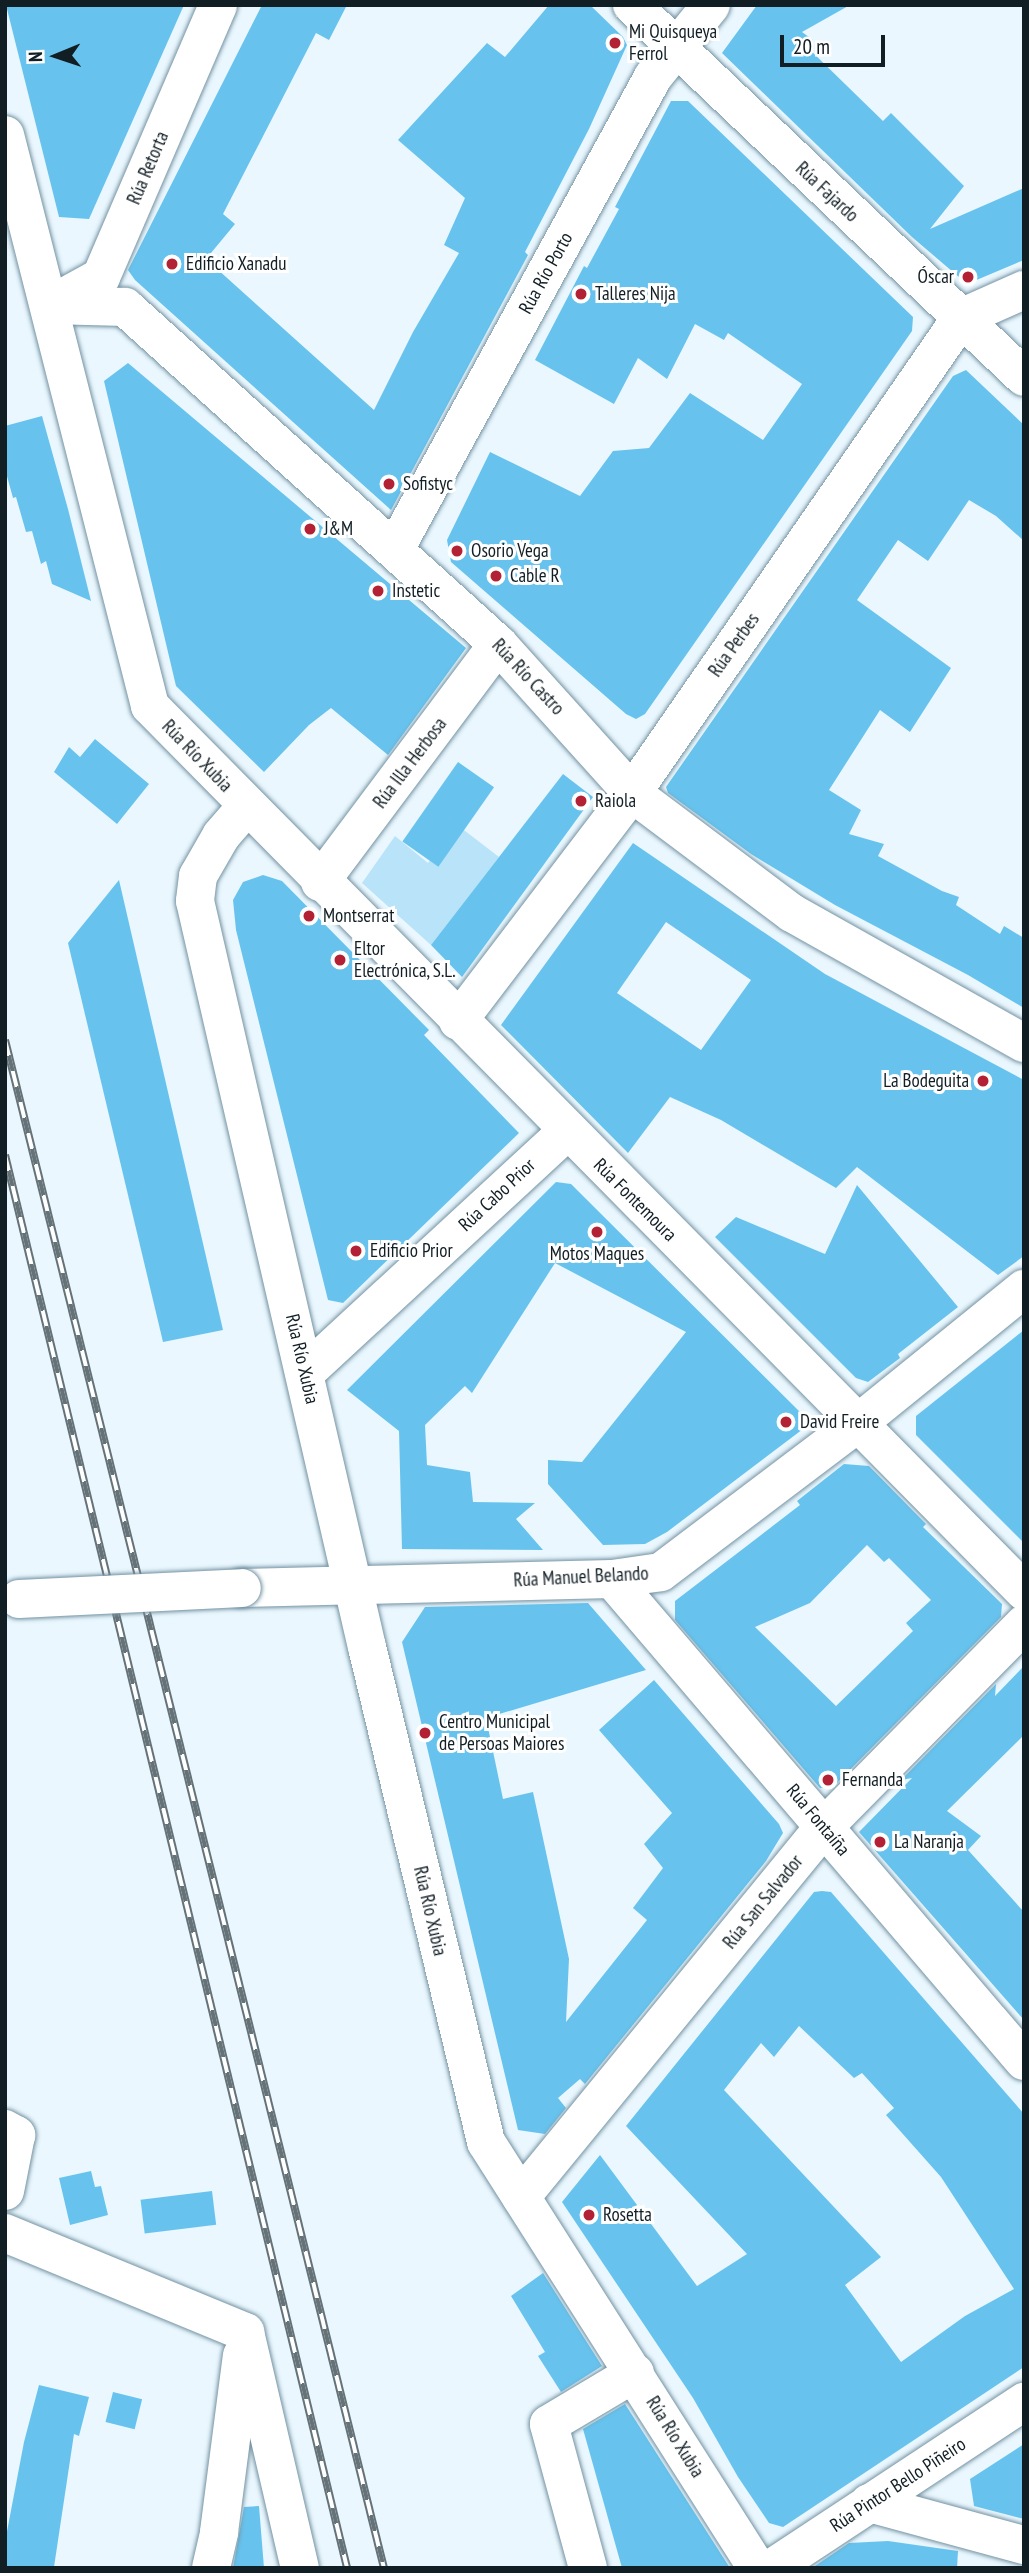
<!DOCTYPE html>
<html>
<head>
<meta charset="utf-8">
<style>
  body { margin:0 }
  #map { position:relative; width:1029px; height:2573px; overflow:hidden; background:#eaf7fe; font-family:"PT Sans Narrow",sans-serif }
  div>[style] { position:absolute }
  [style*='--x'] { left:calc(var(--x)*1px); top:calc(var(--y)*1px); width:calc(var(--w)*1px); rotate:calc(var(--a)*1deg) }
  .green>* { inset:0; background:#b9e3f9 }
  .building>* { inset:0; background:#67c3ee; transform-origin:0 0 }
  .roads { filter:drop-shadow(0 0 2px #7392a2) drop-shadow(0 0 2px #7392a2) }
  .minor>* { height:38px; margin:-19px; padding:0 19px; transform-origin:19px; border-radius:19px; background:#fff }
  .rail>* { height:8px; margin-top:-4px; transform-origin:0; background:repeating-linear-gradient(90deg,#fff 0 16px,#657278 0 32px); box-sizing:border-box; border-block:2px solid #657278 }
  .bridges { filter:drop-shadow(0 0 2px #7392a2) drop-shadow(0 0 2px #7392a2) }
  .minor-bridge>* { height:38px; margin:-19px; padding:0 19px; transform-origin:19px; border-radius:19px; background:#fff }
  .dots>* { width:19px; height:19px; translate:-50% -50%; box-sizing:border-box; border:4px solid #fff; border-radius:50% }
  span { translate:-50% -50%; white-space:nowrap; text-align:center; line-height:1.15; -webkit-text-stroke:6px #fff; paint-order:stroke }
  .poi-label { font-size:19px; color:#111e24 }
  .left { translate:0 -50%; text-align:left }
  .right { translate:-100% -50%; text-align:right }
  .street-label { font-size:19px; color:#111e24 }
  .frame { position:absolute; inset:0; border:7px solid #111e24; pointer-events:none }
  .north { position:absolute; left:21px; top:21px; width:70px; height:70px; -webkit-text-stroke:5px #fff; paint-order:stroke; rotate:268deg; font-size:19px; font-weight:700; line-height:28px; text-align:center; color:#111e24 }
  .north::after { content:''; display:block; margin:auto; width:24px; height:32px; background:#111e24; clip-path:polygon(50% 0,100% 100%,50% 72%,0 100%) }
  .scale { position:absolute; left:780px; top:35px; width:105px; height:32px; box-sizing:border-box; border:4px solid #111e24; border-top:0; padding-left:9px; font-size:21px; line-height:24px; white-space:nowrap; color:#111e24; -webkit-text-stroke:5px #fff; paint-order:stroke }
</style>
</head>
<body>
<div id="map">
  <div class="green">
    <i style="clip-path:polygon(456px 824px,499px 857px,431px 945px,362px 883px,395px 836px,428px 863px)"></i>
  </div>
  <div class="building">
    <i style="clip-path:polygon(6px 5px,184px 5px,89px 219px,59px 217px)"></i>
    <i style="clip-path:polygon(262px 5px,347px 5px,329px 40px,316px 33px,223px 214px,235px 224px,206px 259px,374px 410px,413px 332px,459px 253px,444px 245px,465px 198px,398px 140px,487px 43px,505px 57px,549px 5px,590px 5px,623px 37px,627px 45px,589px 129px,525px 252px,528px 255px,391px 510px,135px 280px,128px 270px)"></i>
    <i style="clip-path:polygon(757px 5px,850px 5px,802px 32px,813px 40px,807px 47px,883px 121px,891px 113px,964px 186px,930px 229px,1024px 188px,1024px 260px,967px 284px,912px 237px,722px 53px)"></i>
    <i style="clip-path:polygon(671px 101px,688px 101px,913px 317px,912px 331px,645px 714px,636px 719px,626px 714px,451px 562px,447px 540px,490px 452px,580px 496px,613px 451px,649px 448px,690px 393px,763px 440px,802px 384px,728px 333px,724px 340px,695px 324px,667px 379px,638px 358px,614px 404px,535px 360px,584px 266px,587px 268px,619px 209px,615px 207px)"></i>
    <i style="clip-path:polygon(128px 363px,466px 648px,388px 755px,331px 708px,309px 725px,264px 772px,176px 686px,104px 381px)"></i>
    <i style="clip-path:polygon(966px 370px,1024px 425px,1024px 541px,996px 516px,969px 500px,928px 561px,898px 540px,857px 600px,951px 668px,910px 732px,880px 710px,829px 790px,861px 810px,849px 834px,884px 844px,878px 856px,942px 891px,959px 897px,956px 905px,1000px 934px,1004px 926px,1024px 938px,1024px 1008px,968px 975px,835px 905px,751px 854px,668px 793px,666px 787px,953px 376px)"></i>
    <i style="clip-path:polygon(42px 416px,68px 509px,91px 601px,52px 584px,46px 561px,41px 564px,32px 531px,26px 532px,16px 497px,13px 498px,5px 469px,5px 426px)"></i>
    <i style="clip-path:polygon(95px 739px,149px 784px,117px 824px,54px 772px,69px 747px,80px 757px)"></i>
    <i style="left:458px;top:762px;width:44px;height:97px;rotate:35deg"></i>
    <i style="clip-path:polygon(563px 774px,593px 797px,462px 977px,431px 945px)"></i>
    <i style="clip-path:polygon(evenodd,633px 843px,825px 974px,1024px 1080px,1024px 1256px,998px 1275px,857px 1167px,836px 1188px,721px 1120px,670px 1097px,628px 1153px,501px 1025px,633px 843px,666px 922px,751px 980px,701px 1050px,617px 993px,666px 922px)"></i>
    <i style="clip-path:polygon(263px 875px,282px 881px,429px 1030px,424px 1035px,519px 1133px,343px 1303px,328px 1300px,236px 930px,233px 900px,243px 882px)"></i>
    <i style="clip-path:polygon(119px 880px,223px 1330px,163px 1342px,68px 943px)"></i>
    <i style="clip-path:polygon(556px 1182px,571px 1184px,804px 1416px,803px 1429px,667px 1532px,645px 1544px,603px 1545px,548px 1484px,548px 1460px,582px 1462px,686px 1332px,555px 1263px,472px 1393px,465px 1386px,425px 1425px,427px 1465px,470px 1472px,473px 1502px,535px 1503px,516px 1519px,543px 1550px,402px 1549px,399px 1431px,347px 1390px)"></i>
    <i style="clip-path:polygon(857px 1185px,958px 1307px,898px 1354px,900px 1358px,868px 1382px,856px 1378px,715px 1237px,736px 1217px,825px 1254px)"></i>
    <i style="clip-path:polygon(1024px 1330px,1024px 1543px,916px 1435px,916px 1416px)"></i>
    <i style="clip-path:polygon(evenodd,844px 1464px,869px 1466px,926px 1524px,923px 1527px,1002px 1604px,1001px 1617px,833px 1787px,820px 1788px,675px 1620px,675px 1601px,800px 1505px,797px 1501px,844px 1464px,867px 1545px,884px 1562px,889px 1558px,931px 1600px,906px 1623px,913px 1631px,836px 1706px,755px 1627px,810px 1603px,867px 1545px)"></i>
    <i style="clip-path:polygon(588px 1603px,646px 1670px,486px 1718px,503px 1799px,533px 1792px,569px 1959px,566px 2022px,647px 1920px,633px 1908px,663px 1868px,644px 1844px,672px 1813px,599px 1730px,654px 1680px,779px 1824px,783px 1833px,766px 1861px,585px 2084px,580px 2079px,558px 2098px,566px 2108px,545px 2134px,518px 2130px,402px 1642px,425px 1607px)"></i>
    <i style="clip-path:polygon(1024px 1666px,1024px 1735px,947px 1811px,981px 1836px,968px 1850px,1024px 1912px,1024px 2020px,859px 1832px,912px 1778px,901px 1780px,996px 1684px,995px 1696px)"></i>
    <i style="clip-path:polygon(evenodd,822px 1891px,831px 1892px,1024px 2114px,1024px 2367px,783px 2527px,769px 2523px,738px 2477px,693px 2398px,562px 2202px,600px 2155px,697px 2286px,747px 2254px,626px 2126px,814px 1892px,822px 1891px,799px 2026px,854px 2078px,862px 2073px,894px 2108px,886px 2115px,941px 2177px,1014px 2289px,965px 2316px,901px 2362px,845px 2285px,881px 2257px,724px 2090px,761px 2043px,774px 2057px,799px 2026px)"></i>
    <i style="clip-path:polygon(91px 2171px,95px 2187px,101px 2186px,108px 2215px,70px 2225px,59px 2178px)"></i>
    <i style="left:212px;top:2191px;width:34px;height:72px;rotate:83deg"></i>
    <i style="clip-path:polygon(543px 2273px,602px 2366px,561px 2392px,538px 2356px,545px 2352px,511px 2296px)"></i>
    <i style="clip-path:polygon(39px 2385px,89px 2397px,79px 2436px,74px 2434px,54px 2567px,5px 2568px,5px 2542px,24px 2442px)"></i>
    <i style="left:113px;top:2392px;width:30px;height:31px;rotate:14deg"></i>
    <i style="clip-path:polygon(625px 2404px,691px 2507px,730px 2568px,622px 2568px,583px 2429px)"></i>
    <i style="clip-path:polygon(1024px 2444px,1024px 2519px,974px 2506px,970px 2479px)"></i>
    <i style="clip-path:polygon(259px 2506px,264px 2568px,233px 2568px,244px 2507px)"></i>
    <i style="clip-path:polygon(888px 2541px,958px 2551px,957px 2568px,812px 2568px,849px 2543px)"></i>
  </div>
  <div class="roads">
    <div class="minor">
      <i style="--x:632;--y:5;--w:540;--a:43.5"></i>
      <i style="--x:5;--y:135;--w:589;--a:75.75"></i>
      <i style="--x:150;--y:706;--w:1244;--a:45.36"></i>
      <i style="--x:52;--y:304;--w:56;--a:-28.9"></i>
      <i style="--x:101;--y:277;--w:296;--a:-66.7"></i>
      <i style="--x:50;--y:305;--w:75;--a:1.5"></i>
      <i style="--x:125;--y:307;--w:503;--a:42.1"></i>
      <i style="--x:498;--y:644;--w:200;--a:48"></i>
      <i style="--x:632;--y:793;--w:200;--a:36.9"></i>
      <i style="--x:792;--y:913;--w:266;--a:29.3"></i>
      <i style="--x:395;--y:549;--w:538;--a:-61.34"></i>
      <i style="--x:653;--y:77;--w:92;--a:-51.1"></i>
      <i style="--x:246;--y:807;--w:38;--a:131"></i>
      <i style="--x:221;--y:836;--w:46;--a:119.9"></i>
      <i style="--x:198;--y:876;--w:25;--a:97"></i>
      <i style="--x:195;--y:901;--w:766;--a:77.02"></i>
      <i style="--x:367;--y:1647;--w:509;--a:76.48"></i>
      <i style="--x:486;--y:2142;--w:505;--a:57.54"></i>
      <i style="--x:320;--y:882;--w:297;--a:-53.2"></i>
      <i style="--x:458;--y:1021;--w:287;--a:-52.7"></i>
      <i style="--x:632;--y:793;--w:578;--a:-55.29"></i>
      <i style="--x:961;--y:318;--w:69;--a:-24"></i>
      <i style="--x:305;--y:1373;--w:357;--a:-42.7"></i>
      <i style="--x:612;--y:1579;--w:634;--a:49.48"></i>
      <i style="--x:242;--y:1588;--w:370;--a:-1.4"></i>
      <i style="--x:612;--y:1579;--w:49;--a:-8.1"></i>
      <i style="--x:661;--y:1572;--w:246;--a:-37.1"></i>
      <i style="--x:857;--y:1424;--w:215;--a:-39"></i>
      <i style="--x:5;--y:2129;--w:13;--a:29"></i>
      <i style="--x:16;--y:2135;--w:57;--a:101.1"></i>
      <i style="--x:521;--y:2197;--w:478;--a:-50.7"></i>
      <i style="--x:824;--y:1827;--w:285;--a:-45.4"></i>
      <i style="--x:5;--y:2233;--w:260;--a:22.4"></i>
      <i style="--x:245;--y:2332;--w:242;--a:76.9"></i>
      <i style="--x:869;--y:2503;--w:161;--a:15.2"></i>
      <i style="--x:211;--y:2568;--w:37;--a:-77"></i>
      <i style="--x:219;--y:2532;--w:178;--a:-82.6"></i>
      <i style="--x:588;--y:2568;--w:149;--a:-105.2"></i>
      <i style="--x:549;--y:2424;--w:100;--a:-30.7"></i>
      <i style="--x:772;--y:2568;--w:302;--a:-33.4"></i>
    </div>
  </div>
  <div class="rail">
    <i style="--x:5;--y:1040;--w:1574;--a:76.07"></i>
    <i style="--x:5;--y:1155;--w:1454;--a:76.39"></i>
  </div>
  <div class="bridges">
    <div class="minor-bridge">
      <i style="--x:19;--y:1599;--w:223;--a:-2.8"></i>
    </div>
  </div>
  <div class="dots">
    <i style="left:615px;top:43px;background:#b32134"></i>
    <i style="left:172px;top:264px;background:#b32134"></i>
    <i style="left:968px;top:277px;background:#b32134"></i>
    <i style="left:581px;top:294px;background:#b32134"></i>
    <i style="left:389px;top:484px;background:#b32134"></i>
    <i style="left:310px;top:529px;background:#b32134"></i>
    <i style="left:457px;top:551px;background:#b32134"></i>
    <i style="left:496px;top:576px;background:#b32134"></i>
    <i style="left:378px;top:591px;background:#b32134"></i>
    <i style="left:581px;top:801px;background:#b32134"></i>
    <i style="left:309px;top:916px;background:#b32134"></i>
    <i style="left:340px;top:960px;background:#b32134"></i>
    <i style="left:983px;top:1081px;background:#b32134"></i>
    <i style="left:597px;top:1232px;background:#b32134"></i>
    <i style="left:356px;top:1251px;background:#b32134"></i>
    <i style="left:786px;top:1422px;background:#b32134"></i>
    <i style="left:425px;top:1733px;background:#b32134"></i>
    <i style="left:828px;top:1780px;background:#b32134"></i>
    <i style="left:880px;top:1842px;background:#b32134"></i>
    <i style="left:589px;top:2215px;background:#b32134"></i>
  </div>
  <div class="poi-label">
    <span class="left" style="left:629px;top:43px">Mi Quisqueya<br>Ferrol</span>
    <span class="left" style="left:186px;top:264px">Edificio Xanadu</span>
    <span class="right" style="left:954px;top:277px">Óscar</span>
    <span class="left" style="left:595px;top:294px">Talleres Nija</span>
    <span class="left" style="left:403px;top:484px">Sofistyc</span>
    <span class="left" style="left:324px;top:529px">J&amp;M</span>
    <span class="left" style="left:471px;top:551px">Osorio Vega</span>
    <span class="left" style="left:510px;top:576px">Cable R</span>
    <span class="left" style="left:392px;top:591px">Instetic</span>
    <span class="left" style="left:595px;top:801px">Raiola</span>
    <span class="left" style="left:323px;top:916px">Montserrat</span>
    <span class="left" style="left:354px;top:960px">Eltor<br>Electrónica, S.L.</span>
    <span class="right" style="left:969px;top:1081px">La Bodeguita</span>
    <span class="left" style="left:370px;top:1251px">Edificio Prior</span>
    <span style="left:597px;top:1254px">Motos Maques</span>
    <span class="left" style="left:800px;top:1422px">David Freire</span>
    <span class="left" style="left:439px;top:1733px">Centro Municipal<br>de Persoas Maiores</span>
    <span class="left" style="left:842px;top:1780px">Fernanda</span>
    <span class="left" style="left:894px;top:1842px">La Naranja</span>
    <span class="left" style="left:603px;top:2215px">Rosetta</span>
  </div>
  <div class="street-label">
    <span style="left:148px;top:168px;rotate:-67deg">Rúa Retorta</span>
    <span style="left:827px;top:192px;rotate:43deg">Rúa Fajardo</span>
    <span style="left:546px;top:273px;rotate:-61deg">Rúa Río Porto</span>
    <span style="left:734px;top:645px;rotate:-55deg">Rúa Perbes</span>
    <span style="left:528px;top:677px;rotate:47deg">Rúa Río Castro</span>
    <span style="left:197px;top:756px;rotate:46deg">Rúa Río Xubia</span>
    <span style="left:410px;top:763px;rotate:-53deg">Rúa Illa Herbosa</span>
    <span style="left:497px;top:1195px;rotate:-43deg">Rúa Cabo Prior</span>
    <span style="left:635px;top:1200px;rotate:45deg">Rúa Fontemoura</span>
    <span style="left:302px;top:1359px;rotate:77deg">Rúa Río Xubia</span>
    <span style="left:581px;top:1577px;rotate:-3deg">Rúa Manuel Belando</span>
    <span style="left:818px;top:1820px;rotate:50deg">Rúa Fontaíña</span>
    <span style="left:763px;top:1902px;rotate:-51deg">Rúa San Salvador</span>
    <span style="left:430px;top:1911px;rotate:77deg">Rúa Río Xubia</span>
    <span style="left:675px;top:2437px;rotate:58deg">Rúa Río Xubia</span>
    <span style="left:898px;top:2485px;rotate:-33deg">Rúa Pintor Bello Piñeiro</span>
  </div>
  <div class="frame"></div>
  <div class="north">N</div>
  <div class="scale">20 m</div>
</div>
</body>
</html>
